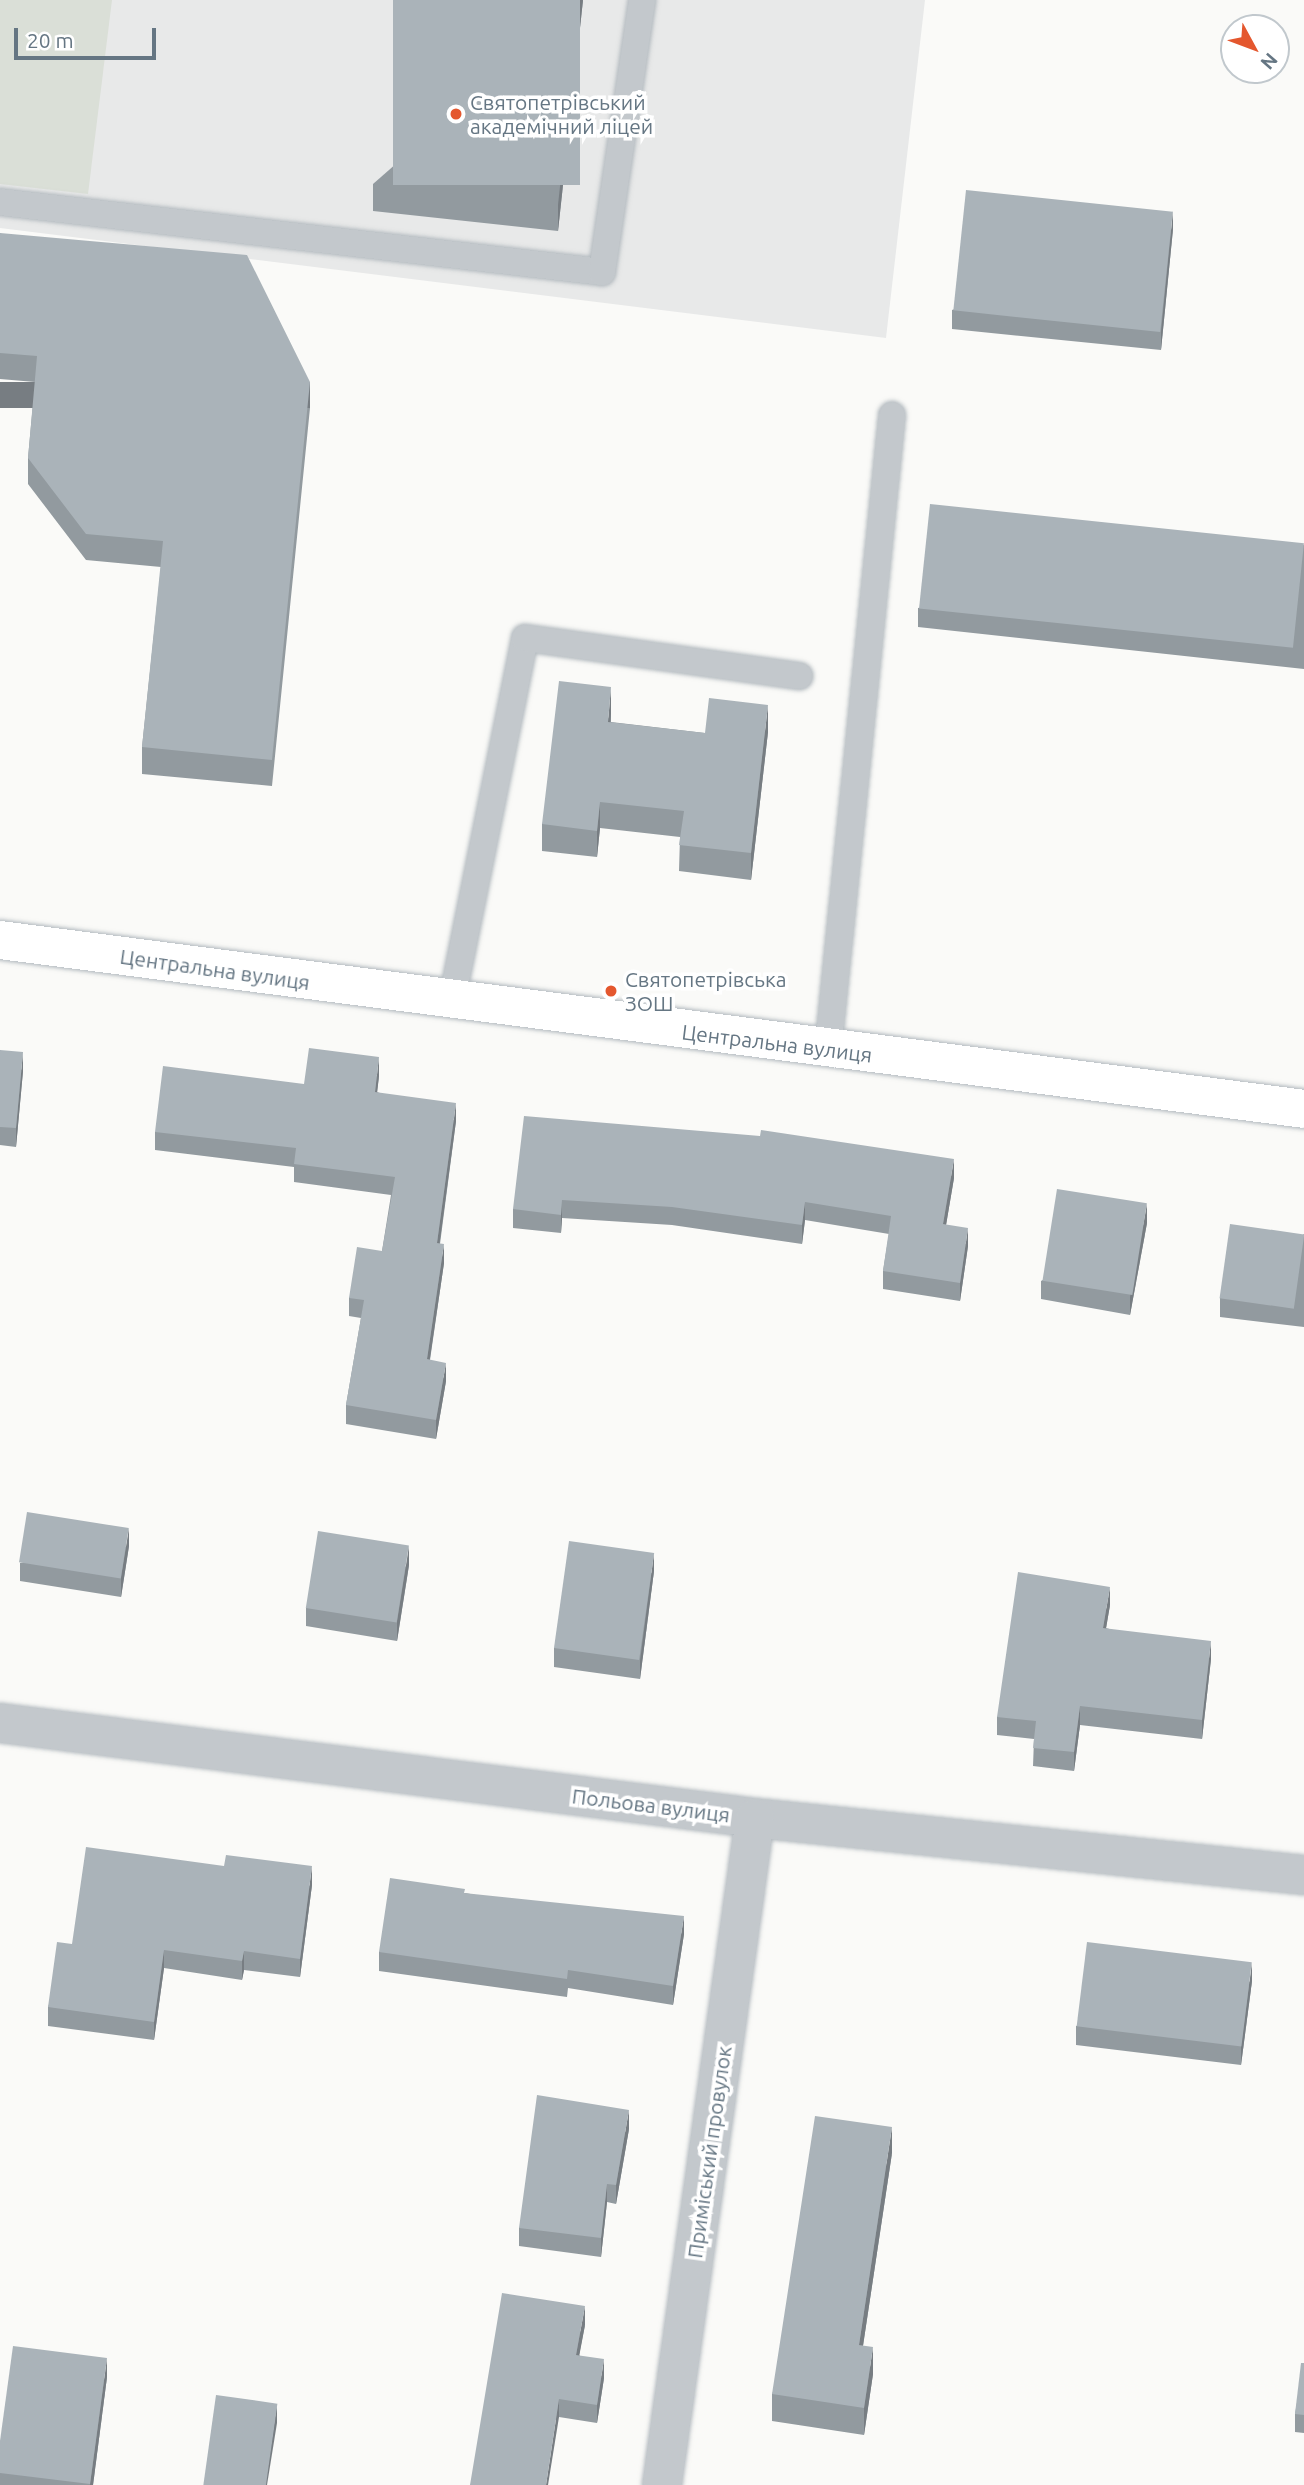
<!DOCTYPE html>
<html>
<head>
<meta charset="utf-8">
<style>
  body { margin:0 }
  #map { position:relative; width:1304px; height:2485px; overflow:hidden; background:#fafaf8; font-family:Ubuntu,sans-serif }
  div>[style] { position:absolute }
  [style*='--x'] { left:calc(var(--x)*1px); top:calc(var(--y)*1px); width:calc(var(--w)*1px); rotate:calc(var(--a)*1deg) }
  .built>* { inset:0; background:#e8e9e9 }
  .green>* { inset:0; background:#dadfd7 }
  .roads { filter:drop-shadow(0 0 2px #b3babf) drop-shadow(0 0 2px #b3babf) }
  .service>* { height:26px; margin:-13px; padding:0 13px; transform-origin:13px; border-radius:13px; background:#c3c8cc }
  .minor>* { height:38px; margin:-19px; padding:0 19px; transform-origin:19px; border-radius:19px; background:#c3c8cc }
  .secondary>* { height:38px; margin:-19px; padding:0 19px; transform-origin:19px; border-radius:19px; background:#fff }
  .wall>* { inset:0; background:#929a9f }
  .shaded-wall>* { inset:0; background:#777d82; transform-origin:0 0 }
  .building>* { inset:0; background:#aab3b9; transform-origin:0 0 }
  .dots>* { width:19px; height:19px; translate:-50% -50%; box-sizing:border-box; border:4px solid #fff; border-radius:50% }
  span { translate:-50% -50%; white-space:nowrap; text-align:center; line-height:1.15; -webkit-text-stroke:7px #fff; paint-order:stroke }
  .poi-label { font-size:21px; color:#657683 }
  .left { translate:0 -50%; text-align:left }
  .street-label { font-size:21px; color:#657683 }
  .north { position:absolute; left:1220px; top:14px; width:70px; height:70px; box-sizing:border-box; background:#fff; border:2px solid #c1c8cd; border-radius:50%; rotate:131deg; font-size:19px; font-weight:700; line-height:28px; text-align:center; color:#657683 }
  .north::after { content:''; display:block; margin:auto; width:24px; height:32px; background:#e4572e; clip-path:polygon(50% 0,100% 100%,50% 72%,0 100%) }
  .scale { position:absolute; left:14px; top:28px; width:142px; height:32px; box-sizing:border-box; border:4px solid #657683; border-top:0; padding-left:9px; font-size:21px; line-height:24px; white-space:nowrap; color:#657683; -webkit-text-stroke:5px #fff; paint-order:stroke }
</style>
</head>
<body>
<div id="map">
  <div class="built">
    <i style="clip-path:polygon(0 0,925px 0,886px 338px,0 228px)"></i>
  </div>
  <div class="green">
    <i style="clip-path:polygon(0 0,112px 0,88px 194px,0 184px)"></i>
  </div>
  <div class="roads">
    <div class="service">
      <i style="--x:0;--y:202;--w:606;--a:6.63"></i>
      <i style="--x:602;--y:272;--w:275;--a:-81.6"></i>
      <i style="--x:452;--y:1000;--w:369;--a:-78.6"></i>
      <i style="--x:525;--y:638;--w:277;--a:7.9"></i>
      <i style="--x:828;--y:1050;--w:638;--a:-84.24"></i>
    </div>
    <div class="minor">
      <i style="--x:0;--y:1723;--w:761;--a:7.17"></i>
      <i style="--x:755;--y:1818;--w:552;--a:5.93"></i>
      <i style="--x:662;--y:2485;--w:673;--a:-82.06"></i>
    </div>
    <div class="secondary">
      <i style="--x:0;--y:940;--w:1315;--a:7.38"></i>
    </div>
  </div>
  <div class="wall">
    <i style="clip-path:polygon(583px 0,558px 231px,373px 211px,373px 184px)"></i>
    <i style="clip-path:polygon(1173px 229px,1161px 350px,952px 329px,952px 310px)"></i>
    <i style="clip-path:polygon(0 233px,310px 408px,272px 786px,142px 774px,142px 747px,161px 567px,86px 560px,28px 484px,28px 458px,35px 382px,0 379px)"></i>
    <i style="clip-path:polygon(1304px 545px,1304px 669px,918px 627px,918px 608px)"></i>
    <i style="clip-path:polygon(611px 714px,611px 722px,705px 733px,768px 732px,751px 880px,679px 871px,680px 837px,600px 828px,597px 857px,542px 851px,542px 824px)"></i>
    <i style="clip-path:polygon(0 1050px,23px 1071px,16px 1147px,0 1145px)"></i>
    <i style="clip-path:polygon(379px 1076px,377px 1092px,456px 1121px,440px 1244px,444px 1263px,430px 1360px,446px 1381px,436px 1439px,346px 1424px,346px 1405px,361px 1318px,349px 1316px,349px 1298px,382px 1251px,391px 1195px,294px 1182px,294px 1167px,155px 1150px,155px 1132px,304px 1084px)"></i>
    <i style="clip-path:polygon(760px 1136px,954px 1178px,946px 1225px,968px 1246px,960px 1301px,883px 1289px,883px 1271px,889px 1234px,805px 1220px,802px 1244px,672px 1225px,562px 1218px,561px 1233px,513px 1228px,513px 1209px)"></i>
    <i style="clip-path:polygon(1147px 1223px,1130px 1315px,1041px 1299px,1041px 1281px)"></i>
    <i style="clip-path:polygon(1304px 1234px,1304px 1327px,1220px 1317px,1220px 1298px)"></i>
    <i style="clip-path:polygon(129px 1546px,121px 1597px,20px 1581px,20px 1563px)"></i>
    <i style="clip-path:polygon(409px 1565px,397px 1641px,306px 1626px,306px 1608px)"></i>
    <i style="clip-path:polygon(654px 1571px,640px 1679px,554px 1667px,554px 1648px)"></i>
    <i style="clip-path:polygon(1110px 1605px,1106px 1628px,1211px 1659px,1202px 1739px,1080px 1725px,1074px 1771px,1033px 1766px,1034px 1739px,997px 1735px,997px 1717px)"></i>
    <i style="clip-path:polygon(312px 1885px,300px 1977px,244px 1970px,242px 1980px,164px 1968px,154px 2040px,48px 2026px,48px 2007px,72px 1944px)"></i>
    <i style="clip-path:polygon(465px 1893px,684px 1934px,673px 2005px,568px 1988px,567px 1997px,379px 1971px,379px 1952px)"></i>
    <i style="clip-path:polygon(1252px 1981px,1241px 2065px,1076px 2045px,1076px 2026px)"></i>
    <i style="clip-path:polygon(629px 2129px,616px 2204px,607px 2202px,601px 2257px,519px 2246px,519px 2228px)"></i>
    <i style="clip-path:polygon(892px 2153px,863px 2346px,873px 2374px,864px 2435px,772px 2421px,772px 2394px)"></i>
    <i style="clip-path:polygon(585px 2325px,579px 2355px,604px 2378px,597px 2423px,559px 2417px,470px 2485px)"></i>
    <i style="clip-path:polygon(1304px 2363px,1304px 2433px,1295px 2432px,1295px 2414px)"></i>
    <i style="clip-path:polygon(107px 2377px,93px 2485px,0 2485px,0 2441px)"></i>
  </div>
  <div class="shaded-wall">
    <i style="clip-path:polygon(580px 0,583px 0,558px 231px,558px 205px)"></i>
    <i style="clip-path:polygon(1173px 211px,1173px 229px,1161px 350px,1161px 332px)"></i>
    <i style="left:310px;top:382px;width:26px;height:380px;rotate:90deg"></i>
    <i style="clip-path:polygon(611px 687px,611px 714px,608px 748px,608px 722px)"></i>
    <i style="clip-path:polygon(768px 705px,768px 732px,751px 880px,751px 853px)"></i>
    <i style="clip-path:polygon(600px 802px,600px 828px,597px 857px,597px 831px)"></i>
    <i style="clip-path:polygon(23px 1052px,23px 1071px,16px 1147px,16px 1128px)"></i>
    <i style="clip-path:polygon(379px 1057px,379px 1076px,375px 1111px,375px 1092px)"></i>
    <i style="clip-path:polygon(456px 1103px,456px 1121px,437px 1262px,437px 1243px)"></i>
    <i style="clip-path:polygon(954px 1159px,954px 1178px,943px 1243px,943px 1224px)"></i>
    <i style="clip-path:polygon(562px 1200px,562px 1218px,561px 1233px,561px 1215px)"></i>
    <i style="clip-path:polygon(805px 1202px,805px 1220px,802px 1244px,802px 1225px)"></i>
    <i style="clip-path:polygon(1147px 1204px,1147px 1223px,1130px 1315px,1130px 1297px)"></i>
    <i style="clip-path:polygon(968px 1228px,968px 1246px,960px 1301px,960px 1283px)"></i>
    <i style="clip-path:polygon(444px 1244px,444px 1263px,427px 1378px,427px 1359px)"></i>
    <i style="clip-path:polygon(446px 1363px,446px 1381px,436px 1439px,436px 1420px)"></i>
    <i style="clip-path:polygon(129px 1528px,129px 1546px,121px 1597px,121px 1578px)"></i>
    <i style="clip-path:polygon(409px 1546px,409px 1565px,397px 1641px,397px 1622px)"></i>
    <i style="clip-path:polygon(654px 1553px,654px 1571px,640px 1679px,640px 1661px)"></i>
    <i style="clip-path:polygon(1110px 1587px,1110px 1605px,1103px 1646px,1103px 1628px)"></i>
    <i style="clip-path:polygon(1211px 1641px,1211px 1659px,1202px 1739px,1202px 1720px)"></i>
    <i style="clip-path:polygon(1080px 1706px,1080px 1725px,1074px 1771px,1074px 1752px)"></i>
    <i style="clip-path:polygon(312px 1866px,312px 1885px,300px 1977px,300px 1959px)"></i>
    <i style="clip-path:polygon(684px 1916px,684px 1934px,673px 2005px,673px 1986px)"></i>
    <i style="clip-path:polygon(164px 1950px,164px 1968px,154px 2040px,154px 2022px)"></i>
    <i style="clip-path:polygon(244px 1951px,244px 1970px,242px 1980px,242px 1961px)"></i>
    <i style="clip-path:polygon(1252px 1963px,1252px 1981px,1241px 2065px,1241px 2046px)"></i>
    <i style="clip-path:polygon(629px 2110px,629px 2129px,616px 2204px,616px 2185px)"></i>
    <i style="clip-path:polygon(892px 2127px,892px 2153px,859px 2372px,859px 2345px)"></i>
    <i style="clip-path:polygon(607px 2184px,607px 2202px,601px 2257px,601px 2238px)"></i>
    <i style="clip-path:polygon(585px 2306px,585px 2325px,576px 2373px,576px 2355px)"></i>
    <i style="clip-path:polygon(873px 2347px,873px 2374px,864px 2435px,864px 2408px)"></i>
    <i style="clip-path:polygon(107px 2358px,107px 2377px,93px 2485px,90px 2485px)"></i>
    <i style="clip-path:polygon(604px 2359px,604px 2378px,597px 2423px,597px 2405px)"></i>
    <i style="clip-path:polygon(559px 2399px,559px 2417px,548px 2485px,546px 2485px)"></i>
    <i style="clip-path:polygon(277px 2404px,277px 2423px,267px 2485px,265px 2485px)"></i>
  </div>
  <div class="building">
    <i style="left:393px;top:0;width:187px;height:185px"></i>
    <i style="left:966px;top:190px;width:208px;height:121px;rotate:6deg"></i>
    <i style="clip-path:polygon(0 233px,247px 255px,310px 382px,272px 760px,142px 747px,163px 541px,86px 534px,28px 458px,37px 356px,0 353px)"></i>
    <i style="left:930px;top:504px;width:376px;height:105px;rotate:6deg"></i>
    <i style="clip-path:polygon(559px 681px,611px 687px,608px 722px,705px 733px,709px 698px,768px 705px,751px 853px,679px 845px,684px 811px,600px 802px,597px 831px,542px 824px)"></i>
    <i style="clip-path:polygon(309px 1048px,379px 1057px,375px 1092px,456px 1103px,437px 1243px,444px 1244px,427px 1359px,446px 1363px,436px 1420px,346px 1405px,364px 1300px,349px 1298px,357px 1247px,382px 1251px,395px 1177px,294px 1164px,296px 1148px,155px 1132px,163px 1066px,304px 1084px)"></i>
    <i style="clip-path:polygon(0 1050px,23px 1052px,16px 1128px,0 1127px)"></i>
    <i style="clip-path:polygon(524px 1116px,760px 1136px,761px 1130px,954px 1159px,943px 1224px,968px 1228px,960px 1283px,883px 1271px,891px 1216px,805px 1202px,802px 1225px,672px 1207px,562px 1200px,561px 1215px,513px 1209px)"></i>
    <i style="left:1057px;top:1189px;width:91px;height:93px;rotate:9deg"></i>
    <i style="left:1230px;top:1224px;width:75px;height:75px;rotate:8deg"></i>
    <i style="left:27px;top:1512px;width:103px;height:51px;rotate:9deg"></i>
    <i style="left:318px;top:1531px;width:92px;height:78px;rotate:9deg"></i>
    <i style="left:569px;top:1541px;width:86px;height:108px;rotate:8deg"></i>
    <i style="clip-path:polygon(1018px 1572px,1110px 1587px,1103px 1628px,1211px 1641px,1202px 1720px,1080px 1706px,1074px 1752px,1033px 1748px,1036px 1721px,997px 1717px)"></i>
    <i style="clip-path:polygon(86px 1847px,224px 1866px,226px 1855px,312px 1866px,300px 1959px,244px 1951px,242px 1961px,164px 1950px,154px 2022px,48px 2007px,57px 1942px,72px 1944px)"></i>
    <i style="clip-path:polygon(390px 1878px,465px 1889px,464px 1893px,684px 1916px,673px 1986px,568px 1970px,567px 1979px,379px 1952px)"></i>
    <i style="left:1087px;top:1942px;width:166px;height:85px;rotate:7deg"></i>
    <i style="clip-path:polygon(537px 2095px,629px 2110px,616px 2185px,607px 2184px,601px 2238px,519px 2228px)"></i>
    <i style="clip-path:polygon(815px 2116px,892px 2127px,859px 2345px,873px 2347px,864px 2408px,772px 2394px)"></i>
    <i style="clip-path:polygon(502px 2293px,585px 2306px,576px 2355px,604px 2359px,597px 2405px,559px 2399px,546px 2485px,470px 2485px)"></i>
    <i style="clip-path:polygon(13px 2346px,107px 2358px,90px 2484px,0 2473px,0 2441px)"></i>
    <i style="clip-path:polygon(1301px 2363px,1304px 2363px,1304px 2415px,1295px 2414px)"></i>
    <i style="left:216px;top:2395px;width:62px;height:91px;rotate:8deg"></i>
  </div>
  <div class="dots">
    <i style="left:456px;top:114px;background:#e4572e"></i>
    <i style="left:611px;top:991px;background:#e4572e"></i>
  </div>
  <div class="poi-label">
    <span class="left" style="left:470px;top:114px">Святопетрівський<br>академічний ліцей</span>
    <span class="left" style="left:625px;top:991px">Святопетрівська<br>ЗОШ</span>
  </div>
  <div class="street-label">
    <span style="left:215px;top:969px;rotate:8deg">Центральна вулиця</span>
    <span style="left:777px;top:1043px;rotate:7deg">Центральна вулиця</span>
    <span style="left:651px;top:1805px;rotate:7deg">Польова вулиця</span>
    <span style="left:709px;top:2152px;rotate:-82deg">Приміський провулок</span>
  </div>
  <div class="north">N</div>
  <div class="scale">20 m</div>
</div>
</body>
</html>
